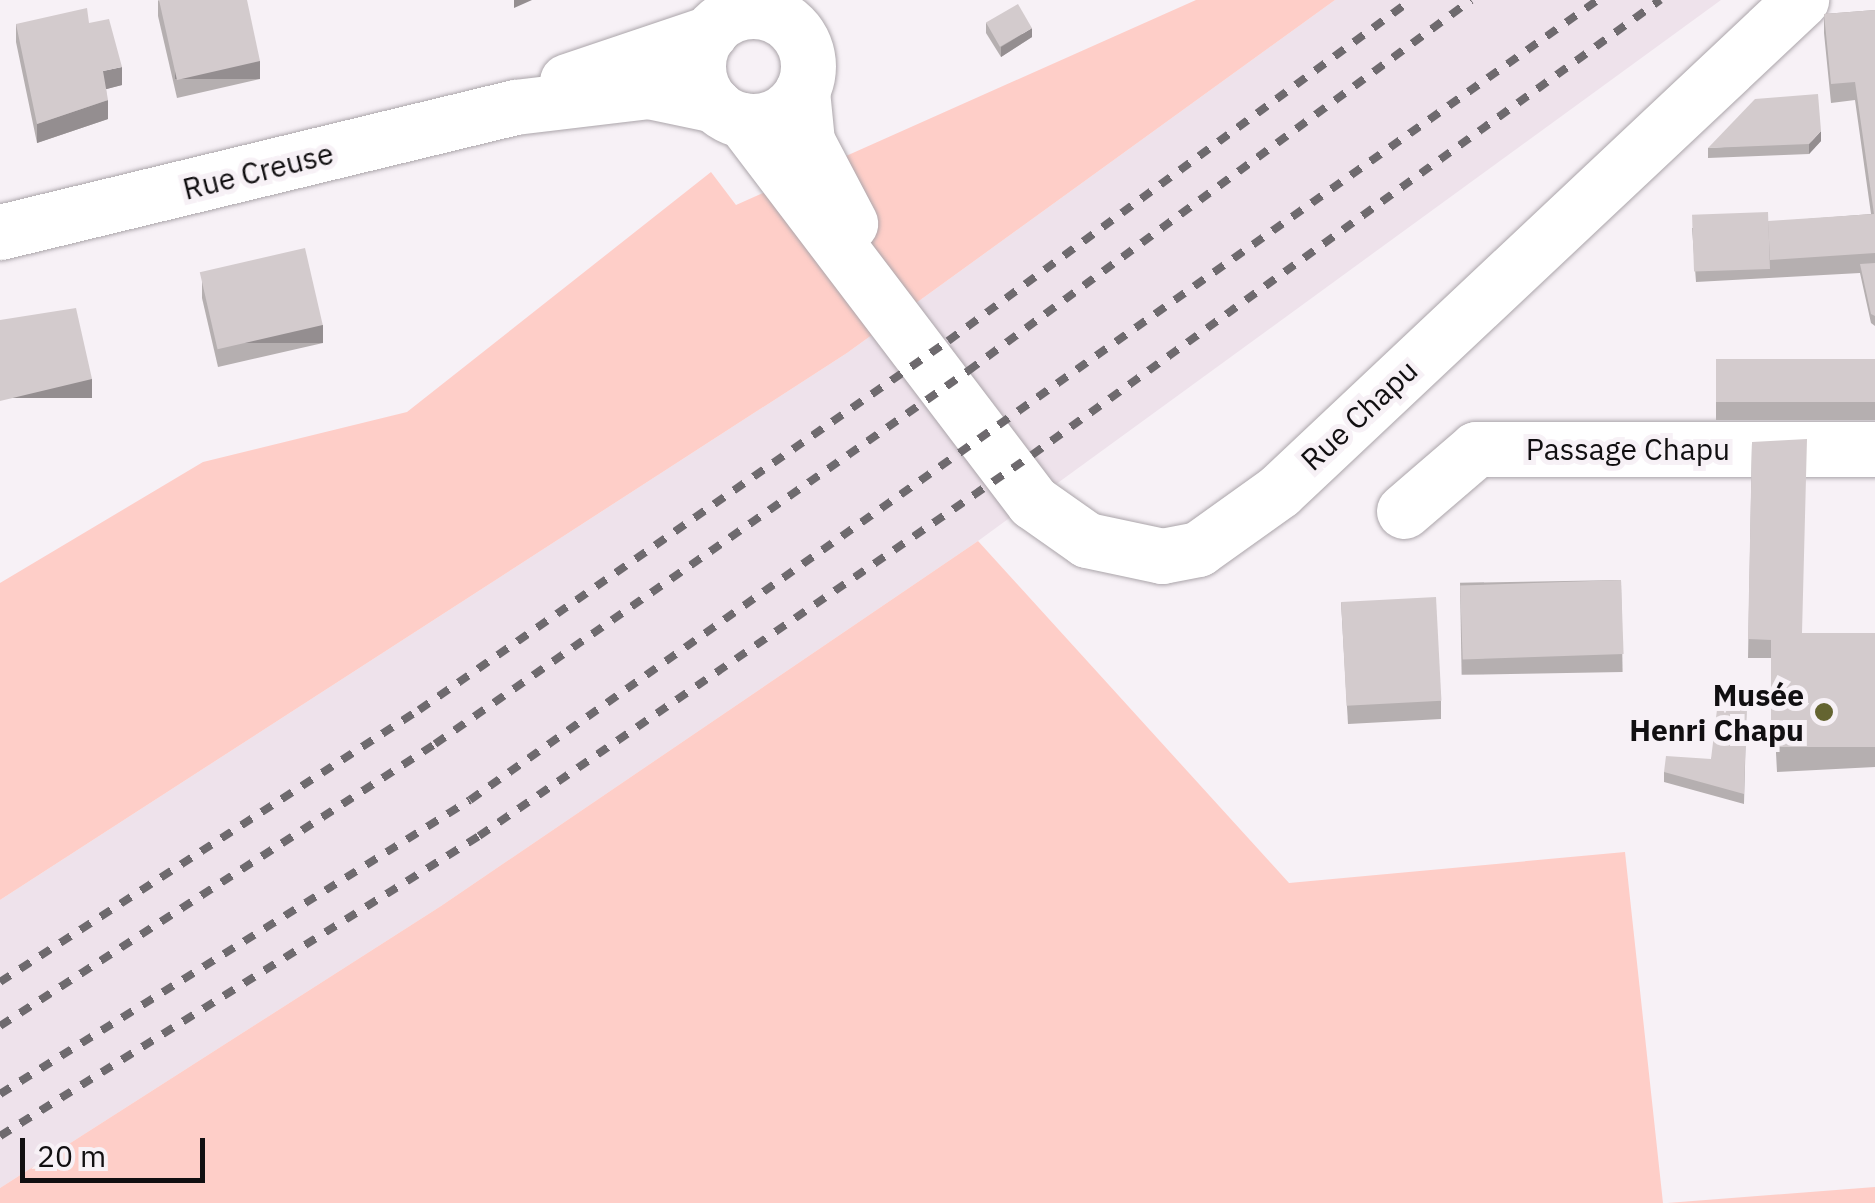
<!DOCTYPE html>
<html>
<head>
<meta charset="utf-8">
<style>
  body { margin:0 }
  #map { position:relative; width:1875px; height:1203px; overflow:hidden; background:#f7f1f6; font-family:"IBM Plex Sans",sans-serif }
  div>[style] { position:absolute }
  [style*='--x'] { left:calc(var(--x)*1px); top:calc(var(--y)*1px); width:calc(var(--w)*1px); rotate:calc(var(--a)*1deg) }
  .built>* { inset:0; background:#eee2eb }
  .green>* { inset:0; background:#fecec8 }
  .roads { filter:drop-shadow(0 0 2px #aba5aa) drop-shadow(0 0 2px #aba5aa) }
  .minor>* { height:55px; margin:-27.5px; padding:0 27.5px; transform-origin:27.5px; border-radius:27.5px; background:#fff }
  .minor>.ring { margin:-27.5px; padding:0; box-sizing:content-box; background:none; border:55px solid #fff; border-radius:50% }
  .rail>* { height:8px; margin-top:-4px; transform-origin:0; background:repeating-linear-gradient(90deg,#6e6a6e 0 12px,transparent 0 24px) }
  .wall>* { inset:0; background:#b5afb0; transform-origin:0 0 }
  .shaded-wall>* { inset:0; background:#948e90; transform-origin:0 0 }
  .building>* { inset:0; background:#d3cbcd; transform-origin:0 0 }
  .dots>* { width:28px; height:28px; translate:-50% -50%; box-sizing:border-box; border:5px solid #f7f1f6; border-radius:50% }
  span { translate:-50% -50%; white-space:nowrap; text-align:center; line-height:1.15; -webkit-text-stroke:10px #f7f1f6; paint-order:stroke }
  .street-label { font-size:30px; color:#110f11 }
  .poi-label { font-size:30px; color:#110f11; font-weight:700 }
  .right { translate:-100% -50%; text-align:right }
  .scale { position:absolute; left:20px; top:1138px; width:185px; height:45px; box-sizing:border-box; border:5px solid #110f11; border-top:0; padding-left:12px; font-size:30px; line-height:35px; white-space:nowrap; color:#110f11; -webkit-text-stroke:8px #f7f1f6; paint-order:stroke }
</style>
</head>
<body>
<div id="map">
  <div class="built">
    <i style="clip-path:polygon(1335px 0,1721px 0,978px 541px,441px 906px,0 1188px,0 900px,847px 353px)"></i>
  </div>
  <div class="green">
    <i style="clip-path:polygon(1196px 0,1335px 0,847px 353px,0 900px,0 583px,203px 462px,407px 412px,711px 172px,736px 205px)"></i>
    <i style="clip-path:polygon(978px 541px,1289px 883px,1625px 852px,1663px 1203px,0 1203px,0 1188px,441px 906px)"></i>
    <i style="clip-path:polygon(1875px 1187px,1875px 1203px,1667px 1203px)"></i>
  </div>
  <div class="roads">
    <div class="minor">
      <i class="ring" style="left:698px;top:11px;width:55px;height:55px"></i>
      <i style="--x:567;--y:81;--w:151;--a:-18.6"></i>
      <i style="--x:802;--y:91;--w:50;--a:84.3"></i>
      <i style="--x:807;--y:141;--w:93;--a:62.3"></i>
      <i style="--x:743;--y:120;--w:480;--a:52.8"></i>
      <i style="--x:1033;--y:502;--w:66;--a:35.1"></i>
      <i style="--x:1087;--y:540;--w:77;--a:12"></i>
      <i style="--x:1162;--y:556;--w:37;--a:-11"></i>
      <i style="--x:1198;--y:549;--w:100;--a:-35.6"></i>
      <i style="--x:1279;--y:491;--w:717;--a:-43.25"></i>
      <i style="--x:0;--y:232;--w:530;--a:-13.64"></i>
      <i style="--x:515;--y:107;--w:135;--a:-6.8"></i>
      <i style="--x:649;--y:91;--w:67;--a:12"></i>
      <i style="--x:1404;--y:511;--w:95;--a:-40.7"></i>
      <i style="--x:1476;--y:449;--w:399;--a:0"></i>
    </div>
  </div>
  <div class="rail">
    <i style="--x:0;--y:982;--w:500;--a:-33"></i>
    <i style="--x:419;--y:710;--w:645;--a:-34.9"></i>
    <i style="--x:948;--y:341;--w:575;--a:-36.37"></i>
    <i style="--x:0;--y:1026;--w:518;--a:-32.95"></i>
    <i style="--x:435;--y:744;--w:651;--a:-34.98"></i>
    <i style="--x:968;--y:371;--w:625;--a:-36.41"></i>
    <i style="--x:0;--y:1094;--w:554;--a:-32.03"></i>
    <i style="--x:470;--y:800;--w:1383;--a:-35.35"></i>
    <i style="--x:0;--y:1136;--w:565;--a:-32.06"></i>
    <i style="--x:479;--y:836;--w:672;--a:-34.57"></i>
    <i style="--x:1032;--y:455;--w:776;--a:-35.92"></i>
  </div>
  <div class="wall">
    <i style="clip-path:polygon(158px 0,260px 79px,177px 98px,158px 16px)"></i>
    <i style="clip-path:polygon(1875px 10px,1875px 326px,1871px 323px,1860px 273px,1696px 282px,1692px 228px,1871px 214px,1855px 100px,1831px 103px,1824px 33px,1824px 14px)"></i>
    <i style="clip-path:polygon(986px 23px,1032px 37px,1001px 57px,986px 33px)"></i>
    <i style="clip-path:polygon(16px 24px,122px 85px,106px 89px,108px 119px,37px 143px,16px 42px)"></i>
    <i style="clip-path:polygon(1821px 141px,1809px 154px,1708px 158px,1708px 148px)"></i>
    <i style="clip-path:polygon(202px 280px,323px 343px,218px 367px,202px 298px)"></i>
    <i style="left:1875px;top:359px;width:61px;height:159px;rotate:90deg"></i>
    <i style="clip-path:polygon(1752px 442px,1802px 633px,1875px 633px,1875px 767px,1777px 772px,1771px 658px,1748px 658px)"></i>
    <i style="left:1621px;top:580px;width:92px;height:161px;rotate:89deg"></i>
    <i style="clip-path:polygon(1341px 602px,1441px 701px,1441px 719px,1348px 724px)"></i>
    <i style="clip-path:polygon(1747px 693px,1744px 804px,1664px 782px,1664px 772px,1711px 759px)"></i>
  </div>
  <div class="shaded-wall">
    <i style="clip-path:polygon(514px 0,532px 0,514px 8px)"></i>
    <i style="clip-path:polygon(1032px 28px,1032px 37px,1001px 57px,1001px 47px)"></i>
    <i style="left:260px;top:61px;width:18px;height:85px;rotate:90deg"></i>
    <i style="clip-path:polygon(122px 67px,122px 85px,103px 90px,103px 71px)"></i>
    <i style="clip-path:polygon(108px 100px,108px 119px,37px 143px,37px 124px)"></i>
    <i style="clip-path:polygon(1821px 131px,1821px 141px,1809px 154px,1809px 144px)"></i>
    <i style="left:323px;top:325px;width:18px;height:107px;rotate:90deg"></i>
    <i style="left:92px;top:379px;width:19px;height:95px;rotate:90deg"></i>
  </div>
  <div class="building">
    <i style="clip-path:polygon(159px 0,247px 0,260px 61px,177px 80px)"></i>
    <i style="left:1018px;top:4px;width:28px;height:37px;rotate:60deg"></i>
    <i style="clip-path:polygon(87px 8px,89px 23px,109px 19px,122px 67px,103px 71px,108px 100px,37px 124px,16px 24px)"></i>
    <i style="clip-path:polygon(1875px 10px,1875px 253px,1770px 260px,1768px 221px,1874px 214px,1855px 82px,1831px 84px,1824px 14px)"></i>
    <i style="clip-path:polygon(1818px 94px,1821px 131px,1809px 144px,1708px 148px,1755px 99px)"></i>
    <i style="left:1768px;top:212px;width:57px;height:76px;rotate:88deg"></i>
    <i style="left:305px;top:248px;width:79px;height:108px;rotate:77deg"></i>
    <i style="clip-path:polygon(1875px 263px,1875px 316px,1871px 314px,1860px 264px)"></i>
    <i style="clip-path:polygon(76px 308px,92px 379px,0 401px,0 320px)"></i>
    <i style="left:1875px;top:359px;width:43px;height:159px;rotate:90deg"></i>
    <i style="clip-path:polygon(1807px 439px,1802px 633px,1771px 633px,1772px 640px,1748px 639px,1752px 442px)"></i>
    <i style="left:1621px;top:580px;width:74px;height:161px;rotate:88deg"></i>
    <i style="left:1436px;top:597px;width:104px;height:95px;rotate:87deg"></i>
    <i style="left:1771px;top:633px;width:104px;height:114px"></i>
    <i style="clip-path:polygon(1719px 693px,1747px 693px,1744px 794px,1664px 772px,1666px 756px,1711px 759px)"></i>
  </div>
  <div class="dots">
    <i style="left:1824px;top:712px;background:#646431"></i>
  </div>
  <div class="street-label">
    <span style="left:258px;top:171px;rotate:-14deg">Rue Creuse</span>
    <span style="left:1359px;top:415px;rotate:-43deg">Rue Chapu</span>
    <span style="left:1628px;top:449px">Passage Chapu</span>
  </div>
  <div class="poi-label">
    <span class="right" style="left:1804px;top:712px">Musée<br>Henri Chapu</span>
  </div>
  <div class="scale">20 m</div>
</div>
</body>
</html>
